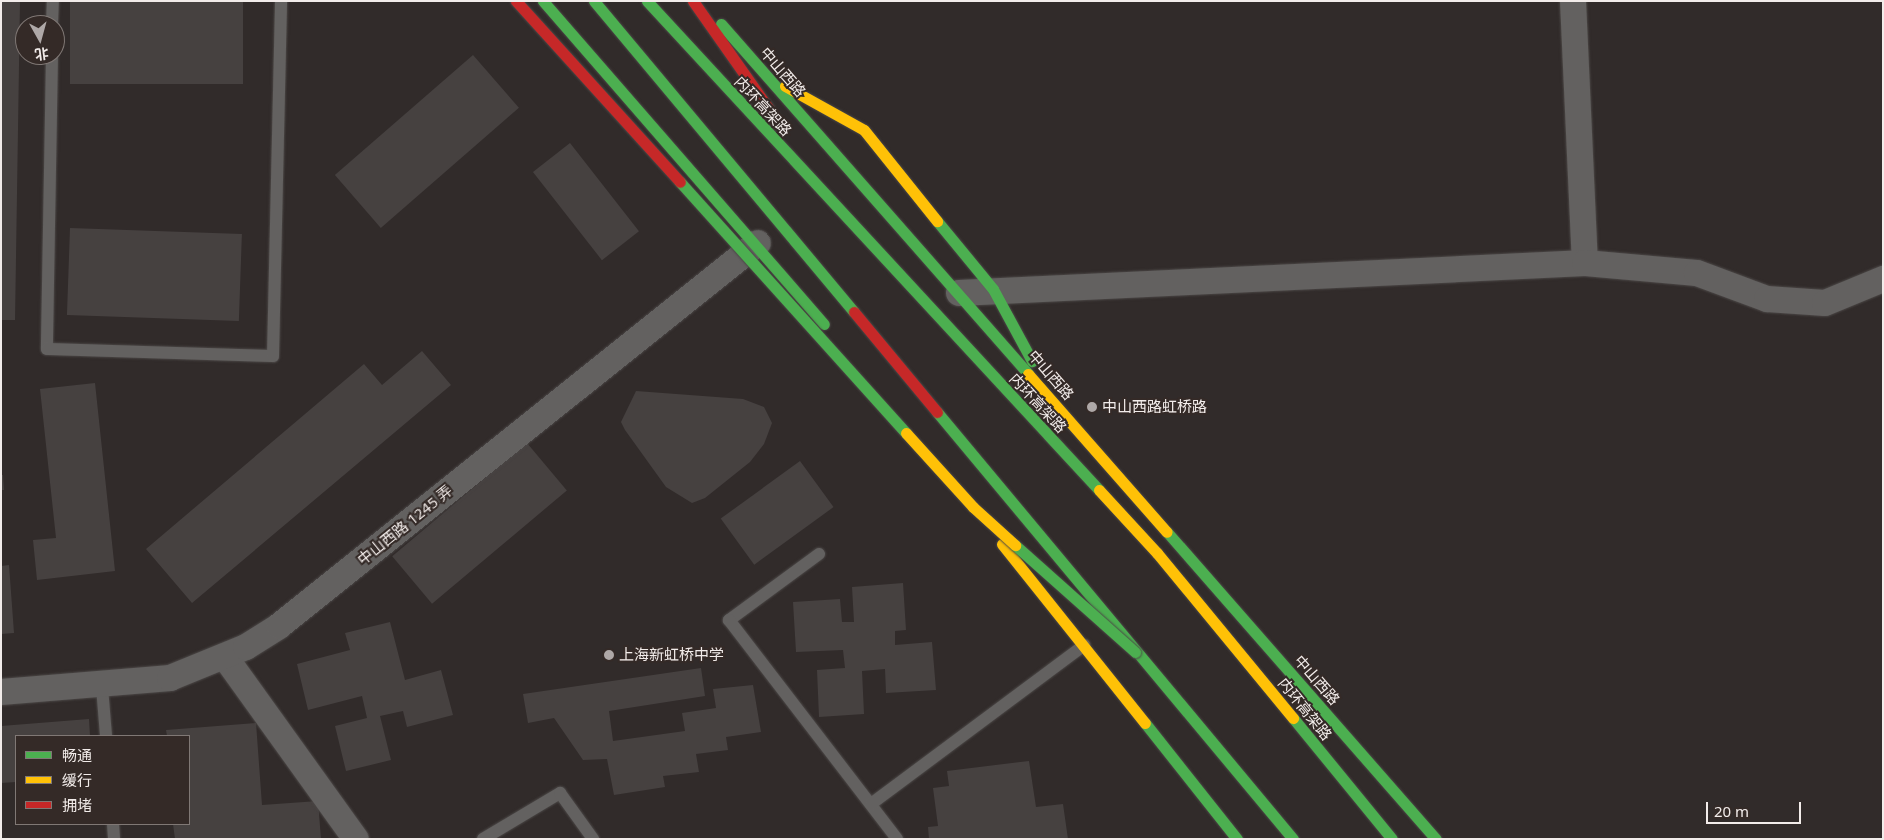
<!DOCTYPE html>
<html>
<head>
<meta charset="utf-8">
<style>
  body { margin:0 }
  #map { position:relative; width:1884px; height:840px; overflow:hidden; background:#312b2a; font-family:"Noto Sans","Noto Sans SC",sans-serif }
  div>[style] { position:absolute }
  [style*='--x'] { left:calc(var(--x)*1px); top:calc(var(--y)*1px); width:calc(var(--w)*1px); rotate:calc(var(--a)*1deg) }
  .building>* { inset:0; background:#464140; transform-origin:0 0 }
  .roads { filter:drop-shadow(0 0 1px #4b4746) drop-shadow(0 0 1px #4b4746) }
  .lane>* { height:12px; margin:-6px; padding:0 6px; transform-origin:6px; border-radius:6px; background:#636160 }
  .street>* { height:26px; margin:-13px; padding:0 13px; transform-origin:13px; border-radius:13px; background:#636160 }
  .fast>* { height:11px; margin:-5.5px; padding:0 5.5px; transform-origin:5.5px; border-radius:5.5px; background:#4caf50 }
  .slow>* { height:11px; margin:-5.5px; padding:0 5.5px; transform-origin:5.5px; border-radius:5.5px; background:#ffc107 }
  .jam>* { height:11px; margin:-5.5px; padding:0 5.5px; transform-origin:5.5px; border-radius:5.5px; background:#c62828 }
  .bridges { filter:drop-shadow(0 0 1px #4b4746) drop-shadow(0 0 1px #4b4746) }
  .fast-bridge>* { height:11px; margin:-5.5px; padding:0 5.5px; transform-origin:5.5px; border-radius:5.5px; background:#4caf50 }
  .slow-bridge>* { height:11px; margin:-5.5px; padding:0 5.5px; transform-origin:5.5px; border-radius:5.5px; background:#ffc107 }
  .jam-bridge>* { height:11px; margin:-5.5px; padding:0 5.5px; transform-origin:5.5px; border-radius:5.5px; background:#c62828 }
  .dots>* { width:14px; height:14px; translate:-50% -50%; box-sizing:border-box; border:2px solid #342a27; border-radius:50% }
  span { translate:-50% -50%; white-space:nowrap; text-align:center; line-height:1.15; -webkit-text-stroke:4px #342a27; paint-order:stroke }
  .street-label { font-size:15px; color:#f2ecea }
  .poi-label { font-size:15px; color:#f2ecea }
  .left { translate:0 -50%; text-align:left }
  .frame { position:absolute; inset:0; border:2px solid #f2ecea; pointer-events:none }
  .legend { position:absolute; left:15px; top:735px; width:175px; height:90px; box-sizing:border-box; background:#342a27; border:1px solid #807875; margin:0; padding:6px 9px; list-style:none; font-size:15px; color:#f2ecea }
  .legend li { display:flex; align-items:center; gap:10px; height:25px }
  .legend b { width:25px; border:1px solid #807875 }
  .north { position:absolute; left:15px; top:15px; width:50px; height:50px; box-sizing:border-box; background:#342a27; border:1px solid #807875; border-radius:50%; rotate:173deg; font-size:14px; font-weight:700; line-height:20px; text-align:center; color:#f2ecea }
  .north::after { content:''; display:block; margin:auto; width:18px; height:22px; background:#aea8a7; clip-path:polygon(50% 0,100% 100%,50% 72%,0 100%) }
  .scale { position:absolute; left:1706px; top:802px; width:95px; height:22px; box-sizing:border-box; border:2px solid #f2ecea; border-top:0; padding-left:6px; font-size:15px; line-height:18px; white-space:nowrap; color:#f2ecea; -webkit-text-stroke:4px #342a27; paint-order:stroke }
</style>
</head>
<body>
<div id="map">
  <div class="building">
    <i style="clip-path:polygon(1px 1px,20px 1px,15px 320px,1px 320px)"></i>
    <i style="left:70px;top:1px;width:173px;height:83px"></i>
    <i style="left:473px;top:55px;width:70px;height:183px;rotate:49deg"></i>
    <i style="left:570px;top:143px;width:112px;height:47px;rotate:52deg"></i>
    <i style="left:70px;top:228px;width:172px;height:87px;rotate:2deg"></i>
    <i style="clip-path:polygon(422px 351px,451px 385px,192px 603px,146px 549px,364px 364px,382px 385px)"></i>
    <i style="clip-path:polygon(95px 383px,115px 571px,37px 580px,33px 540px,56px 538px,40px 389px)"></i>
    <i style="clip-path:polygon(636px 391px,743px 399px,764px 407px,772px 423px,764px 444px,750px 462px,705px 498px,692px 503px,666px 487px,625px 430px,621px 422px)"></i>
    <i style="left:527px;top:443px;width:62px;height:176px;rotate:50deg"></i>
    <i style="left:800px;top:461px;width:57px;height:98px;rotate:54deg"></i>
    <i style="clip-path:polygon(1px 475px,3px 475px,4px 490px,1px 490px)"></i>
    <i style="clip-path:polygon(9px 565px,14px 633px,1px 634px,1px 566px)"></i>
    <i style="clip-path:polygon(903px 583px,906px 630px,895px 631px,895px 645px,932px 642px,936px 690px,886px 693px,885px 669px,862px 671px,864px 714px,819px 717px,817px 670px,845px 668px,843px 650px,796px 652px,793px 602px,840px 599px,842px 622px,854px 622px,852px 587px)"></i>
    <i style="clip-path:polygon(390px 622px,405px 680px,441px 670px,453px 715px,407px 727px,403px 711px,380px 716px,391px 760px,346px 771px,335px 726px,367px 718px,362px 696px,308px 710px,297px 664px,350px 650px,345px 633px)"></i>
    <i style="clip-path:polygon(701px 668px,705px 696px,609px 711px,613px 741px,685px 731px,682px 713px,716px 708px,713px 689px,753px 685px,761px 732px,726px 737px,728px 750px,696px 754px,699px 772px,663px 776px,665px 787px,614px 795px,607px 759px,583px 760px,554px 718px,528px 723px,523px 694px)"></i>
    <i style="clip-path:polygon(89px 719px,90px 736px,16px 736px,16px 782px,1px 783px,1px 726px)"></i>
    <i style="clip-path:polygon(256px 723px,262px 805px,318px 801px,321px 839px,175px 839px,173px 824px,189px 824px,189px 736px,167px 736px,166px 730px)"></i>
    <i style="clip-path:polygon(1029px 761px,1036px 807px,1063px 804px,1068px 839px,929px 839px,928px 827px,938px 826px,933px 788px,949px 786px,947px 771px)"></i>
  </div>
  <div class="roads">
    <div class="lane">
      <i style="--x:52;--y:25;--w:24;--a:-88"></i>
      <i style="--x:52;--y:55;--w:294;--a:91"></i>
      <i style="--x:47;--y:349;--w:226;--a:1.8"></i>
      <i style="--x:273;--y:356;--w:355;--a:-88.7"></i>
      <i style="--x:819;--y:554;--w:112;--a:143.7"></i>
      <i style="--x:729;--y:620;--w:276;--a:52.5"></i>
      <i style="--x:102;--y:687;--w:49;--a:85.3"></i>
      <i style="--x:871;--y:804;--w:266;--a:-36.7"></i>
      <i style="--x:113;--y:824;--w:15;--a:86"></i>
      <i style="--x:483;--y:839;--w:90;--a:-30.9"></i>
      <i style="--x:560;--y:793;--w:57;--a:54.3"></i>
    </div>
    <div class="street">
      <i style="--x:1573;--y:1;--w:262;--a:87.4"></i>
      <i style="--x:959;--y:293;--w:627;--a:-2.74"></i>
      <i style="--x:1585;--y:263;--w:112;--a:5.1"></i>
      <i style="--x:1697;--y:273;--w:75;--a:20.4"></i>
      <i style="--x:1767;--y:299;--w:58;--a:3.9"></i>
      <i style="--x:1825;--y:303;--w:63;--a:-22.5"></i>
      <i style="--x:225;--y:657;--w:224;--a:54.3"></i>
      <i style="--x:1;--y:692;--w:170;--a:-4.7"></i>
      <i style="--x:170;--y:678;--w:82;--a:-22.2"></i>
      <i style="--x:246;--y:647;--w:39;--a:-32"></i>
      <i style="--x:279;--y:626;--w:613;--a:-38.65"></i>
    </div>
    <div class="fast">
      <i style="--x:543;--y:1;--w:428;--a:49"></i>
      <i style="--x:594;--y:1;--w:405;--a:50.1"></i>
      <i style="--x:647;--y:1;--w:666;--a:47.25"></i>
      <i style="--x:721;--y:24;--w:466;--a:48.7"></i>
      <i style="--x:937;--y:221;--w:88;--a:50.5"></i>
      <i style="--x:993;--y:289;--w:82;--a:61.6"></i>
      <i style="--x:937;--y:412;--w:556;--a:50.18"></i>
      <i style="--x:1167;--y:532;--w:408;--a:48.8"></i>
      <i style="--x:1293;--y:718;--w:156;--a:50.7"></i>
      <i style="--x:1145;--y:723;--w:148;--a:51.6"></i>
    </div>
    <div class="slow">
      <i style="--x:785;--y:86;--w:90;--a:29.1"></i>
      <i style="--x:864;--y:130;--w:117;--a:51.3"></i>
      <i style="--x:1028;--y:374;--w:210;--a:48.7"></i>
      <i style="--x:1099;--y:490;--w:86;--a:47.4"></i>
      <i style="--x:1157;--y:553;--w:214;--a:50.5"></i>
      <i style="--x:1002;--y:544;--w:229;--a:51.4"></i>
    </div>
    <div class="jam">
      <i style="--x:693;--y:1;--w:151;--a:54.9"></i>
      <i style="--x:854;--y:312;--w:130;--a:50.3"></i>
    </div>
  </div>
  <div class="bridges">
    <div class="fast-bridge">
      <i style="--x:680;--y:182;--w:338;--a:48"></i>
      <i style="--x:1015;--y:545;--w:161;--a:41.7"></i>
    </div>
    <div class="slow-bridge">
      <i style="--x:906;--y:433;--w:100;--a:47.8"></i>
      <i style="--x:973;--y:507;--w:57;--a:42.1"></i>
    </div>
    <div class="jam-bridge">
      <i style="--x:516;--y:1;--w:244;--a:47.8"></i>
    </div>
  </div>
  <div class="dots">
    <i style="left:1092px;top:407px;background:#aea8a7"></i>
    <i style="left:609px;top:655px;background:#aea8a7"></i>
  </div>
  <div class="street-label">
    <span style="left:783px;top:72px;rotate:49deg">中山西路</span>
    <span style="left:763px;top:106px;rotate:47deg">内环高架路</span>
    <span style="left:1051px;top:375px;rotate:49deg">中山西路</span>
    <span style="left:1038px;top:403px;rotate:47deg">内环高架路</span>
    <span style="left:405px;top:525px;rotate:-39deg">中山西路 1245 弄</span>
    <span style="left:1317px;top:680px;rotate:49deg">中山西路</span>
    <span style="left:1305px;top:709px;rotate:51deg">内环高架路</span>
  </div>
  <div class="poi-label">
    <span class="left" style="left:1102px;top:407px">中山西路虹桥路</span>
    <span class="left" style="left:619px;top:655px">上海新虹桥中学</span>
  </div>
  <div class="frame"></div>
  <ul class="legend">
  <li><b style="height:6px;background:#4caf50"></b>畅通</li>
  <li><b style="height:6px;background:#ffc107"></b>缓行</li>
  <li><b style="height:6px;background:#c62828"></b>拥堵</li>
  </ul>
  <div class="north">北</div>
  <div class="scale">20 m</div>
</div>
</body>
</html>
